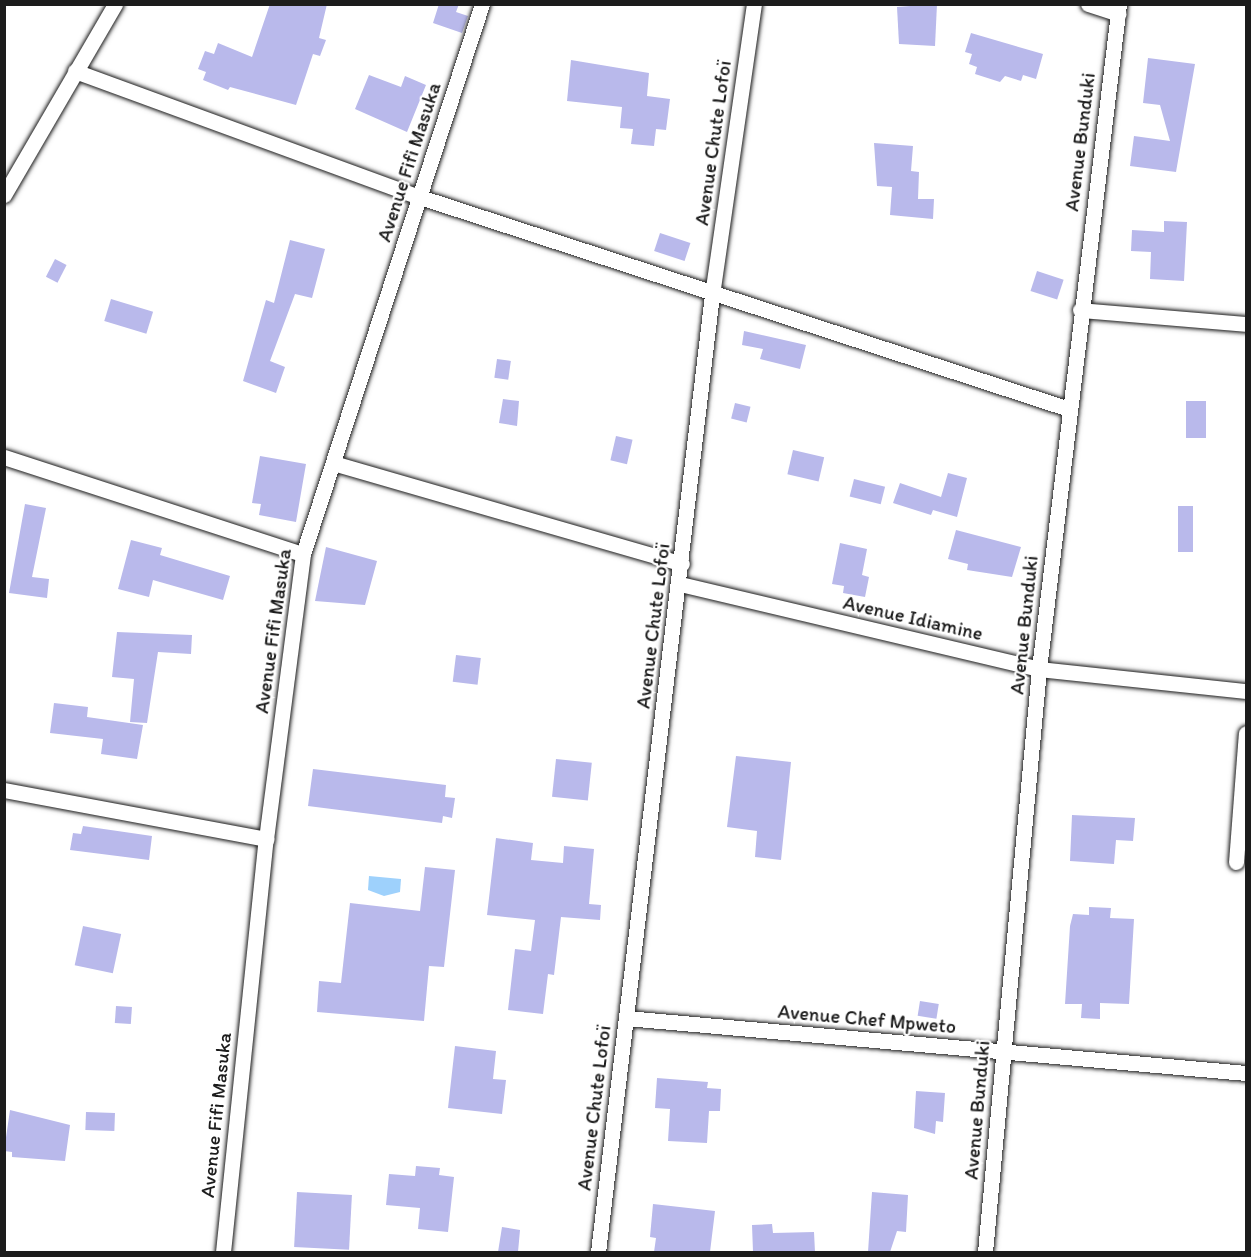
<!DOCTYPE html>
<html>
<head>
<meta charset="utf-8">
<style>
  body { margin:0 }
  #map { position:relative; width:1251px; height:1257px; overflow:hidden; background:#fff; font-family:Itim,sans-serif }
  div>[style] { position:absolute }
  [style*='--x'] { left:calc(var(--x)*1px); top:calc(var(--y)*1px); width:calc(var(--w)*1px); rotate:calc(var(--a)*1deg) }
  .water>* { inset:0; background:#9ed1fc }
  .building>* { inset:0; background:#b9b9eb; transform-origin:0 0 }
  .roads { filter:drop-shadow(0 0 2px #1c1c1c) drop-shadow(0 0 2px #1c1c1c) }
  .street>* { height:15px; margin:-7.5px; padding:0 7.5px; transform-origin:7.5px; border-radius:7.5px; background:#fff }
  span { translate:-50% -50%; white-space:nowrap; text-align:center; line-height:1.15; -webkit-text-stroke:4.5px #fff; paint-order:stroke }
  .street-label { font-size:20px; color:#1c1c1c }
  .frame { position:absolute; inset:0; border:6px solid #1c1c1c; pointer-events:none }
</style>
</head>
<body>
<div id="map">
  <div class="water">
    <i style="clip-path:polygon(369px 876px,401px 879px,400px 892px,384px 896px,368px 890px)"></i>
  </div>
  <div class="building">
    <i style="clip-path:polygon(270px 4px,327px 4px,319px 38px,326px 40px,320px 56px,313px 54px,296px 105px,230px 87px,228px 90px,203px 80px,206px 72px,198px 69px,205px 51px,214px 54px,218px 43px,252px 57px)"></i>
    <i style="clip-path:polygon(439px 4px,459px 4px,456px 12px,468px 16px,462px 33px,433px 23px)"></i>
    <i style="clip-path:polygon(937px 4px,935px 46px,899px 44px,897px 7px)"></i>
    <i style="clip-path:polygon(971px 33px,1043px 54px,1036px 79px,1023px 75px,1021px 81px,1005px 76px,1000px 82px,975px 74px,977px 67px,969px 64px,972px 54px,965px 52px)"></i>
    <i style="clip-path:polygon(1148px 58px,1195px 64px,1176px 172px,1130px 166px,1134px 136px,1170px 141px,1160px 105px,1143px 103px)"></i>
    <i style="clip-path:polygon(571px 60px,649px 73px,647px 96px,670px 99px,666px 130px,656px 129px,654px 146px,631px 144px,633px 129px,620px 128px,622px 107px,567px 101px)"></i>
    <i style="clip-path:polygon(369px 75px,401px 87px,405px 76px,426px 85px,407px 132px,355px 109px)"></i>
    <i style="clip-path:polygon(874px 143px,913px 146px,911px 171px,919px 172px,918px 199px,934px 199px,933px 219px,890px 215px,892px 187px,877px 186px)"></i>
    <i style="clip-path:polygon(1164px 221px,1187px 222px,1184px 281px,1150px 279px,1151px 252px,1131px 251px,1132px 230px,1164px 232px)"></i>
    <i style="left:660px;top:233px;width:32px;height:19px;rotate:18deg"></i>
    <i style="clip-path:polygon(290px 240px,325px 249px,312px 298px,295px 294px,270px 361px,285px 367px,276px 393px,243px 381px,266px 300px,274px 303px)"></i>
    <i style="left:55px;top:259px;width:13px;height:20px;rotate:27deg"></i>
    <i style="left:1037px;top:271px;width:28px;height:21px;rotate:18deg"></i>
    <i style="left:111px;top:299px;width:44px;height:23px;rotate:17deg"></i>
    <i style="clip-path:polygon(744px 331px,806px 345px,800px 369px,760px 359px,763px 349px,742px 345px)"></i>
    <i style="left:497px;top:359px;width:14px;height:19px;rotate:8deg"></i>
    <i style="clip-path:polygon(503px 399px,519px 401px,517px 426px,499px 423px)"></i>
    <i style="left:1186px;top:401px;width:20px;height:37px"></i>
    <i style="left:735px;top:403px;width:16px;height:16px;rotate:14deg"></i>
    <i style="left:616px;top:436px;width:17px;height:25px;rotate:13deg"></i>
    <i style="left:793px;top:450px;width:32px;height:25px;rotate:13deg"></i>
    <i style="clip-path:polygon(260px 456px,306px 464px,296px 522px,259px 515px,261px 504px,252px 503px)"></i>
    <i style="clip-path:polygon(948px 473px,967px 478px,957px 517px,933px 510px,931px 515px,893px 503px,900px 483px,941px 497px)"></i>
    <i style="left:854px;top:479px;width:32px;height:18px;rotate:14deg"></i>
    <i style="clip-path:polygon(25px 504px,46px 508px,32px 577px,49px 579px,47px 598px,9px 593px)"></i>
    <i style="left:1178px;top:506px;width:15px;height:46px"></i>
    <i style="clip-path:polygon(956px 530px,1021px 547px,1012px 577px,967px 570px,968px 564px,948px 559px)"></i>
    <i style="clip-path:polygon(131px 540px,162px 548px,160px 555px,230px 576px,223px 600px,153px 580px,149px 597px,118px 589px)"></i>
    <i style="clip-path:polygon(840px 543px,867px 549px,862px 575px,869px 577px,865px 597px,843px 593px,844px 586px,832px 584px)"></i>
    <i style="clip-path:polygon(326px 547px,377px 561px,365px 605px,315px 601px)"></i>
    <i style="clip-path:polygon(117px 632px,192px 635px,191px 654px,158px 652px,147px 723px,130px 722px,134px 679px,112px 677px)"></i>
    <i style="left:456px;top:655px;width:25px;height:27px;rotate:7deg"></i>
    <i style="clip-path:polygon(54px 703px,88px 707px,87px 717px,143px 725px,137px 759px,101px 754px,103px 739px,50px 733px)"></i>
    <i style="clip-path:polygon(736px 756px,791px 762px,781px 860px,755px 857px,757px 831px,727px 827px)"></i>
    <i style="left:556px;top:759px;width:36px;height:38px;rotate:6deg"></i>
    <i style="clip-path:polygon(313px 769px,446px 785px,445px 797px,455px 798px,452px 818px,443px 816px,442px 823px,308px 806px)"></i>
    <i style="clip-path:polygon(1072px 815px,1135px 818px,1133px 841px,1116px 840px,1114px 864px,1070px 861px)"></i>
    <i style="clip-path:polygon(83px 826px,152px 836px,149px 860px,70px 850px,73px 833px,81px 834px)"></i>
    <i style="clip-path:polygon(496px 838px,533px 843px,531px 860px,563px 863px,564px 846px,594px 849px,589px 904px,601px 905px,600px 920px,561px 917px,554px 975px,548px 974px,543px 1014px,508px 1010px,515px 949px,531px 951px,535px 920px,487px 915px)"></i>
    <i style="clip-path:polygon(425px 867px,455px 870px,444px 967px,429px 966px,424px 1021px,317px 1012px,319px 981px,341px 983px,350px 903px,420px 911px)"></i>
    <i style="clip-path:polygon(1089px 907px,1111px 908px,1110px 918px,1134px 919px,1129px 1004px,1100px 1003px,1100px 1019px,1081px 1018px,1082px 1004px,1065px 1004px,1070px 926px,1073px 914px,1089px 915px)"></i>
    <i style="left:83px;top:926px;width:39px;height:40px;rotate:12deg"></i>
    <i style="left:920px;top:1001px;width:19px;height:15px;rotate:9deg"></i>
    <i style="left:116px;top:1006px;width:16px;height:17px;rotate:4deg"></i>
    <i style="clip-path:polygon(455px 1046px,496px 1051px,493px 1079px,506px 1080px,502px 1114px,448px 1108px)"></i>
    <i style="clip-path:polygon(657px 1078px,708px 1082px,707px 1088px,721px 1089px,720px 1111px,709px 1111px,707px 1143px,668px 1141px,670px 1109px,655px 1108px)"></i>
    <i style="clip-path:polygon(916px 1091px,945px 1093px,943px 1122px,936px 1121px,935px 1134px,914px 1128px)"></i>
    <i style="clip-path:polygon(10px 1110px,70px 1125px,65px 1161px,12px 1157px,12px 1152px,4px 1151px)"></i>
    <i style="left:86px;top:1112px;width:29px;height:18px;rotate:2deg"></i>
    <i style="clip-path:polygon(416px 1166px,440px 1168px,439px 1175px,454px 1177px,448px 1232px,418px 1229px,420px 1208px,386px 1205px,389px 1174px,415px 1176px)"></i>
    <i style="left:297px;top:1192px;width:55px;height:55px;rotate:3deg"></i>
    <i style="clip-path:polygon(872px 1192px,908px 1195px,906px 1232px,897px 1231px,890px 1252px,868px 1252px)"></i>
    <i style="clip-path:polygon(653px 1204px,715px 1211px,710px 1252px,654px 1252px,656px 1238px,650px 1237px)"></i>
    <i style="clip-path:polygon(772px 1224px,773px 1233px,814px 1232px,815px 1252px,753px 1252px,752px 1225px)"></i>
    <i style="clip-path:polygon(502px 1227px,520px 1230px,518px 1252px,498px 1252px)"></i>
  </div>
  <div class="roads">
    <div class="street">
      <i style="--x:1088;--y:4;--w:32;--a:18"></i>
      <i style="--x:75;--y:71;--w:367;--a:20.1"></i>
      <i style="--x:420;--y:197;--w:683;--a:18.09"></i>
      <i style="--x:4;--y:195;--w:221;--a:-59.8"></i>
      <i style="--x:1080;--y:310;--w:167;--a:4.8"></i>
      <i style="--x:4;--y:457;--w:314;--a:18"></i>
      <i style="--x:333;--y:463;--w:363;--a:16.1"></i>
      <i style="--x:680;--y:584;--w:369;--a:13.3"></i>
      <i style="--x:1039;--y:669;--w:208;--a:6.1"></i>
      <i style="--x:4;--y:790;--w:267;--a:10.6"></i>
      <i style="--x:1236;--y:862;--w:129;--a:-85.6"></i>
      <i style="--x:626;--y:1018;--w:622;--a:5.07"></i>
      <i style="--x:223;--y:1252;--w:415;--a:-84.1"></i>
      <i style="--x:266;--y:839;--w:287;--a:-82.6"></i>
      <i style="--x:303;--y:554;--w:578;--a:-71.97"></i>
      <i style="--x:598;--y:1252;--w:964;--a:-83.21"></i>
      <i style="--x:712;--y:295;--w:294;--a:-81.8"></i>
      <i style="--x:985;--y:1252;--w:585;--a:-84.71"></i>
      <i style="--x:1039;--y:669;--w:670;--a:-83.14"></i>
    </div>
  </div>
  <div class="street-label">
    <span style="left:1080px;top:142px;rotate:-83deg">Avenue Bunduki</span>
    <span style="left:713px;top:143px;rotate:-82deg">Avenue Chute Lofoï</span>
    <span style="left:409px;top:162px;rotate:-72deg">Avenue Fifi Masuka</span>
    <span style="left:913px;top:618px;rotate:13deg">Avenue Idiamine</span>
    <span style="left:1024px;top:625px;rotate:-84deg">Avenue Bunduki</span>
    <span style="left:653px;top:626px;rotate:-83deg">Avenue Chute Lofoï</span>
    <span style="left:273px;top:631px;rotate:-82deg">Avenue Fifi Masuka</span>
    <span style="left:867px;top:1019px;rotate:5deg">Avenue Chef Mpweto</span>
    <span style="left:594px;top:1108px;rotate:-83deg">Avenue Chute Lofoï</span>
    <span style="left:977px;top:1110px;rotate:-85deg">Avenue Bunduki</span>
    <span style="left:216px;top:1115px;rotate:-84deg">Avenue Fifi Masuka</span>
  </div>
  <div class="frame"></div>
</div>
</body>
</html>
